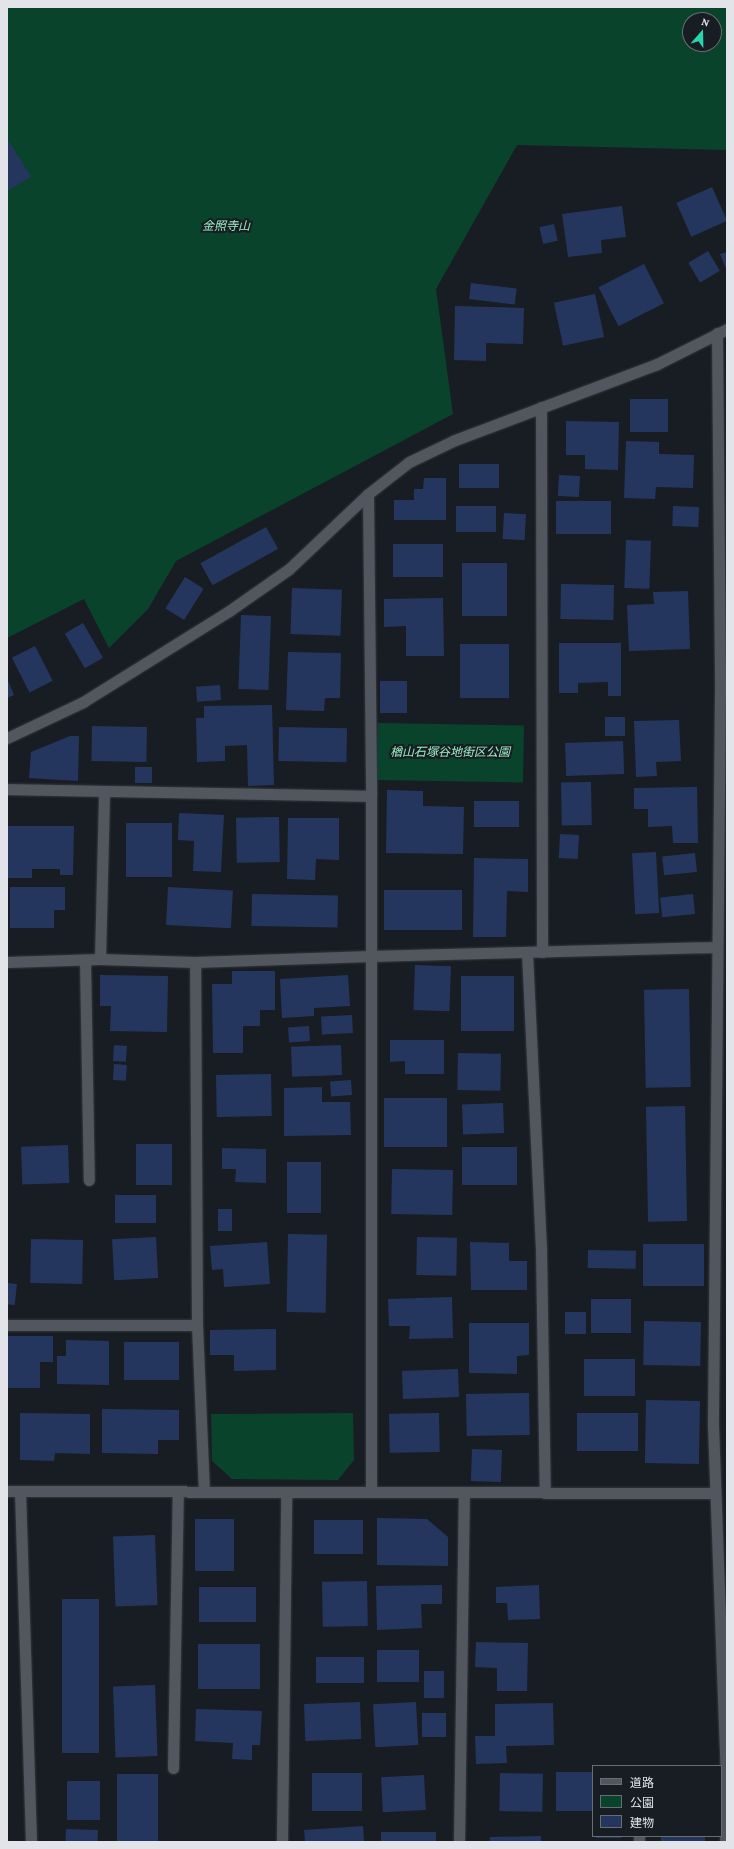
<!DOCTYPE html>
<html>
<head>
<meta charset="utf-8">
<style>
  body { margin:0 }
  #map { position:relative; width:734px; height:1849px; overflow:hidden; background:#181c23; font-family:"Crimson Pro","Noto Sans JP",serif }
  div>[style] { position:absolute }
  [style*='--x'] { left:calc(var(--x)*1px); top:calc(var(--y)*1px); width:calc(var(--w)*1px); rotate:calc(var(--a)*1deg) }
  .green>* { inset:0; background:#09432b; transform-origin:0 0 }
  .building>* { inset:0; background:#25365e; transform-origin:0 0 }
  .roads { filter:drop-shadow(0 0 1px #35373d) drop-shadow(0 0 1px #35373d) }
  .minor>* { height:11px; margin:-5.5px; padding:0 5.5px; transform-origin:5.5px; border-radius:5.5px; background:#52565f }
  span { translate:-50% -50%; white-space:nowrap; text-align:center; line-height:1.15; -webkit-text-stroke:4px #181c23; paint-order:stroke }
  .park-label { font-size:12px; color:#9aefc3; font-style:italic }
  .frame { position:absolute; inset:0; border:8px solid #e2e4e9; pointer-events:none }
  .legend { position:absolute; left:592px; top:1765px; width:130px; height:72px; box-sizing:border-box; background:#181c23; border:1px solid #696c72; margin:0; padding:5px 7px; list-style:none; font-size:12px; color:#e2e4e9 }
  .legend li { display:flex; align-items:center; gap:8px; height:20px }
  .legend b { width:20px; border:1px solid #696c72 }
  .north { position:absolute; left:682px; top:12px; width:40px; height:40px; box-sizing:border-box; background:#181c23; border:1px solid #696c72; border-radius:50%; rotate:20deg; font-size:11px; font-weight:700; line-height:16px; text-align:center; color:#e2e4e9 }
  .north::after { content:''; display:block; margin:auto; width:14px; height:18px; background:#29d5ad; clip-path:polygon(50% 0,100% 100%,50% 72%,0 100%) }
</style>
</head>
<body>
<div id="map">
  <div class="green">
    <i style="clip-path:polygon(evenodd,7px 7px,727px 7px,727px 150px,517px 145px,436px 289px,453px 414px,176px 561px,148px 609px,109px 648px,84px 599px,7px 638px,7px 7px,690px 20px,714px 20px,714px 44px,690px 44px,690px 20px)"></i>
    <i style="left:378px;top:723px;width:146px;height:57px;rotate:1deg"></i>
    <i style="clip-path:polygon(353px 1413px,354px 1460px,338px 1480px,232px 1479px,212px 1461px,211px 1414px)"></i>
  </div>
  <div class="building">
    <i style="clip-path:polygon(7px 138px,31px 177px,7px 191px)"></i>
    <i style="left:712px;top:187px;width:37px;height:39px;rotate:66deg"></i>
    <i style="clip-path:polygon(622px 206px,626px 237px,601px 240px,602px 253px,568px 257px,562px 214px)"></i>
    <i style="left:554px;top:224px;width:17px;height:15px;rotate:77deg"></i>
    <i style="left:708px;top:251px;width:23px;height:23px;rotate:59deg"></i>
    <i style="clip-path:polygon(727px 252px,727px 271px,720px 254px)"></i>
    <i style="left:644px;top:264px;width:44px;height:51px;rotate:63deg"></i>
    <i style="left:471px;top:283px;width:46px;height:16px;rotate:7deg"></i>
    <i style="left:595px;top:294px;width:44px;height:42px;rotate:78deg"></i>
    <i style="clip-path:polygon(455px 306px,524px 308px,523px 344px,486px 343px,486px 361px,454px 360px)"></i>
    <i style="left:630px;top:399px;width:38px;height:33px"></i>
    <i style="clip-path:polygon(566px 421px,619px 422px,618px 470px,585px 469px,585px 455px,566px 455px)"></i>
    <i style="clip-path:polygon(626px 441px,659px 442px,659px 454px,694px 455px,693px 488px,656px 487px,655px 499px,624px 498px)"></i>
    <i style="left:459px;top:464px;width:40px;height:24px"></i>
    <i style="left:559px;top:475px;width:21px;height:21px;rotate:3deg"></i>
    <i style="clip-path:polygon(424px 478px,446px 478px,446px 520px,394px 520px,394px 500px,414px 500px,414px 489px,423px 489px)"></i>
    <i style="left:556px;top:501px;width:55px;height:33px"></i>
    <i style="left:456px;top:506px;width:40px;height:26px"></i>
    <i style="left:673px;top:506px;width:26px;height:20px;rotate:2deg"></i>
    <i style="left:504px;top:513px;width:22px;height:26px;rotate:3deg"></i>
    <i style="left:266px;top:527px;width:25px;height:75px;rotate:61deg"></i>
    <i style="left:626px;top:540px;width:25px;height:48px;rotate:2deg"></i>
    <i style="left:393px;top:544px;width:50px;height:33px"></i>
    <i style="left:462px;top:563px;width:45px;height:53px"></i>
    <i style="left:185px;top:577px;width:22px;height:37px;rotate:32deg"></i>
    <i style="left:561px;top:584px;width:53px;height:35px;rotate:1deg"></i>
    <i style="left:292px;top:588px;width:50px;height:46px;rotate:2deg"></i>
    <i style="clip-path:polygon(688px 591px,690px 649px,629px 651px,627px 605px,654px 604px,653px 592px)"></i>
    <i style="clip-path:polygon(443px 598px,444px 656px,406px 656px,406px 626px,384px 627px,384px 599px)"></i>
    <i style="left:241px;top:615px;width:30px;height:74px;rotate:2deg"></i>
    <i style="left:83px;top:623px;width:40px;height:21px;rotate:60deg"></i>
    <i style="clip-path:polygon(559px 643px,621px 643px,621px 696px,608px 696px,608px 682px,578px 683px,578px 693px,559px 693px)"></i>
    <i style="left:460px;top:644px;width:49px;height:54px"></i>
    <i style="left:35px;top:646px;width:39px;height:26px;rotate:63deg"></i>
    <i style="clip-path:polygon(288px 652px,341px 653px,340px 698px,325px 698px,324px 711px,286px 710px)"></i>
    <i style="clip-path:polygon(7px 678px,14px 695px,7px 698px)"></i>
    <i style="left:380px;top:681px;width:27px;height:32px"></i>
    <i style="left:220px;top:685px;width:15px;height:24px;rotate:86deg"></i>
    <i style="clip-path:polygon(272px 705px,274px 785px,248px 786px,247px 745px,225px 746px,225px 761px,197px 762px,196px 718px,204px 718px,204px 706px)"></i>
    <i style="left:605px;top:717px;width:20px;height:19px"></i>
    <i style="clip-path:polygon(679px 720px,681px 761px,656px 762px,657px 776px,636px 777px,634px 721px)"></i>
    <i style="left:92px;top:726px;width:55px;height:35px;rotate:1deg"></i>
    <i style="left:279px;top:727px;width:68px;height:34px;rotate:1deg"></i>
    <i style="clip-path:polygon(70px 736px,79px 736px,78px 781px,29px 778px,31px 752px)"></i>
    <i style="left:623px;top:741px;width:33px;height:58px;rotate:88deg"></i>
    <i style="left:135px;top:767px;width:17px;height:16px"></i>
    <i style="left:591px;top:782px;width:43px;height:30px;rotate:89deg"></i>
    <i style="clip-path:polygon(697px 787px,698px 843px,673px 843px,672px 826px,648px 827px,648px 809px,634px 809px,634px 788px)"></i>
    <i style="clip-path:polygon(387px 790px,423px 791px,423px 806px,464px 807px,463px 854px,386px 853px)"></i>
    <i style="left:474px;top:801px;width:45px;height:26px"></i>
    <i style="clip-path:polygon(179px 813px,224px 815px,221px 872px,193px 871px,194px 841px,178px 840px)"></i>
    <i style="left:279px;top:817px;width:45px;height:43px;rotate:89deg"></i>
    <i style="clip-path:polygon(288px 818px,339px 818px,339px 860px,316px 859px,315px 880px,287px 879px)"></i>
    <i style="left:126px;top:823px;width:46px;height:54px"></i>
    <i style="clip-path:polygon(7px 826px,74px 826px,73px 875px,60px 875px,60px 869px,32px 869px,32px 878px,7px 878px)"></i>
    <i style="left:560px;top:834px;width:19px;height:24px;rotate:3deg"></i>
    <i style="left:656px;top:852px;width:61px;height:24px;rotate:87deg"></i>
    <i style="left:695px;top:853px;width:19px;height:33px;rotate:84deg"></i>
    <i style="clip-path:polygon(474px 858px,528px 859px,528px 892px,507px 891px,506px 937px,473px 937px)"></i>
    <i style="clip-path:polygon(10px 887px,65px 887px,65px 910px,54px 910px,54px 928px,10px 928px)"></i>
    <i style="left:168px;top:887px;width:65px;height:38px;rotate:3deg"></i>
    <i style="left:462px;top:890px;width:40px;height:78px;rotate:90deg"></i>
    <i style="left:252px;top:894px;width:86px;height:32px;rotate:1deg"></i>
    <i style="left:693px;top:894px;width:20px;height:33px;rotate:84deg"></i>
    <i style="left:415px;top:965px;width:36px;height:45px;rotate:2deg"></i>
    <i style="clip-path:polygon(232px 971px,275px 971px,275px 1010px,260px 1010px,260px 1026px,243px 1026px,243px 1053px,213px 1053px,212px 984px,232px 984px)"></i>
    <i style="clip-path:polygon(100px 975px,168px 976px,167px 1032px,110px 1031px,111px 1006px,100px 1006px)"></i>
    <i style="clip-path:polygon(348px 975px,350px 1006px,314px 1008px,314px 1016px,282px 1018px,280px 979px)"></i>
    <i style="left:461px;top:976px;width:53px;height:55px"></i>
    <i style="left:689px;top:989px;width:98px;height:45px;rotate:89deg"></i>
    <i style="left:352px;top:1015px;width:18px;height:31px;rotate:87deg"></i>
    <i style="left:309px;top:1026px;width:15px;height:21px;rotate:86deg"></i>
    <i style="clip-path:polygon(390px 1040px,444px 1040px,444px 1074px,405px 1074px,405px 1061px,390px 1062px)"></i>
    <i style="left:114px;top:1045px;width:13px;height:16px;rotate:4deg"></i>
    <i style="left:341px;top:1045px;width:30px;height:50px;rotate:88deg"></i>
    <i style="left:458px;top:1053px;width:43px;height:37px;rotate:1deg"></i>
    <i style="left:114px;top:1064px;width:13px;height:16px;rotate:4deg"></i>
    <i style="left:271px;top:1074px;width:42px;height:55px;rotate:89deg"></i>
    <i style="left:351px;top:1080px;width:15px;height:21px;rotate:86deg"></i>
    <i style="clip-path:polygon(322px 1087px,322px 1102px,350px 1102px,351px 1135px,284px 1136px,284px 1088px)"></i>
    <i style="left:447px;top:1098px;width:49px;height:63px;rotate:90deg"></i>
    <i style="left:503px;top:1103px;width:30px;height:41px;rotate:88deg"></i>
    <i style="left:685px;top:1106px;width:115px;height:39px;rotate:89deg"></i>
    <i style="left:136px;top:1144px;width:36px;height:41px"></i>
    <i style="left:68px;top:1145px;width:38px;height:47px;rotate:88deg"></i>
    <i style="left:517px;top:1147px;width:38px;height:55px;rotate:90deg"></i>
    <i style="clip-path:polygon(222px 1148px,266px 1149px,266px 1183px,235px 1182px,236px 1169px,222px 1169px)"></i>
    <i style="left:287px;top:1162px;width:34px;height:51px"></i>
    <i style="left:392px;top:1169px;width:61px;height:45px;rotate:1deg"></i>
    <i style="left:115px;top:1195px;width:41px;height:28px"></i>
    <i style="left:218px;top:1209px;width:14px;height:22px"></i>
    <i style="left:288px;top:1234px;width:39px;height:78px;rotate:1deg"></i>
    <i style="left:156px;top:1237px;width:41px;height:44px;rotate:87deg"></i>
    <i style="left:417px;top:1237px;width:40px;height:38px;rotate:1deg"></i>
    <i style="left:31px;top:1239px;width:52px;height:44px;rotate:1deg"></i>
    <i style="clip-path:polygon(267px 1242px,270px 1284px,224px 1287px,223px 1269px,212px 1270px,210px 1246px)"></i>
    <i style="clip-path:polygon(470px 1242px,509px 1243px,509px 1261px,527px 1261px,527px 1290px,471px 1290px)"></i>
    <i style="left:643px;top:1244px;width:61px;height:42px"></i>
    <i style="left:588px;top:1250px;width:48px;height:18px;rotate:1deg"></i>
    <i style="left:7px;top:1283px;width:10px;height:21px;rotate:6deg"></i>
    <i style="clip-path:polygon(452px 1297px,453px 1338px,409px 1339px,410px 1326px,389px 1326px,388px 1299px)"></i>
    <i style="left:591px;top:1299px;width:40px;height:34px"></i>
    <i style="left:565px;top:1312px;width:21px;height:22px"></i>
    <i style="left:644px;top:1321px;width:57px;height:44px;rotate:1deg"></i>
    <i style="clip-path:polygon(469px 1323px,529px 1323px,529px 1355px,517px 1356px,517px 1374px,469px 1373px)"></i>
    <i style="clip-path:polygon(276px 1329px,276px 1370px,234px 1371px,234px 1355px,210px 1355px,210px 1330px)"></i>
    <i style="clip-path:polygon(7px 1336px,53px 1336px,53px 1362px,40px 1362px,40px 1388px,7px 1388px)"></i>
    <i style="clip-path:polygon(66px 1340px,109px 1341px,109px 1385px,57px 1384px,57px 1356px,66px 1356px)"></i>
    <i style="left:124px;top:1342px;width:55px;height:38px"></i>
    <i style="left:635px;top:1359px;width:37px;height:51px;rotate:90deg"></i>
    <i style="left:458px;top:1369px;width:28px;height:56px;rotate:88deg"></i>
    <i style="left:529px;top:1393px;width:42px;height:63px;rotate:89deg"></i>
    <i style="left:646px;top:1400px;width:54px;height:63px;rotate:1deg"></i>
    <i style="clip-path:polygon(102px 1409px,179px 1410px,179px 1440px,158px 1440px,158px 1454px,102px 1453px)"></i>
    <i style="clip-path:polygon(20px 1413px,90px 1414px,90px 1454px,55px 1453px,54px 1461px,20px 1460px)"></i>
    <i style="left:439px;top:1413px;width:39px;height:50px;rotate:89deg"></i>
    <i style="left:577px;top:1413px;width:61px;height:38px"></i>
    <i style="left:472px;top:1449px;width:30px;height:32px;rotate:2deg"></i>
    <i style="clip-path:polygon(377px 1518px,427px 1519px,448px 1537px,448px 1566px,377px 1565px)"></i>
    <i style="left:195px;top:1519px;width:39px;height:52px"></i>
    <i style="left:314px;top:1520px;width:49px;height:34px"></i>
    <i style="left:155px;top:1535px;width:70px;height:42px;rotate:88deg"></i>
    <i style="left:367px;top:1581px;width:45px;height:45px;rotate:89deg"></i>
    <i style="clip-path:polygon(442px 1585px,442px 1604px,421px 1604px,422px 1628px,377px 1630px,376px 1586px)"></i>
    <i style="clip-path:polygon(539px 1585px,540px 1619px,508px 1620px,507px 1603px,496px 1603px,496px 1587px)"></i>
    <i style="left:199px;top:1587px;width:57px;height:35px"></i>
    <i style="left:62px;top:1599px;width:37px;height:154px"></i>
    <i style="clip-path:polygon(476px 1642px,528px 1643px,527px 1691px,497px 1691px,497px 1668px,475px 1667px)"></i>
    <i style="left:198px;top:1644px;width:62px;height:45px"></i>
    <i style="left:419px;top:1650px;width:32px;height:42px;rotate:90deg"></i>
    <i style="left:364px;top:1657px;width:26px;height:48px;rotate:90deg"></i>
    <i style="left:424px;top:1671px;width:20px;height:27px"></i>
    <i style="left:155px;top:1685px;width:71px;height:42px;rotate:88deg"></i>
    <i style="left:360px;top:1702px;width:37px;height:56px;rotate:88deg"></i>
    <i style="left:416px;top:1702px;width:43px;height:43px;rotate:87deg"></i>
    <i style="clip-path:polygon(553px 1703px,554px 1745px,506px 1746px,507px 1763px,476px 1764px,475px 1736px,495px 1736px,495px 1704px)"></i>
    <i style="clip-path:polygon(196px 1709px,262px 1711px,260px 1745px,252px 1745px,252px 1760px,232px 1759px,233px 1743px,195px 1741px)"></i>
    <i style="left:422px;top:1713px;width:24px;height:24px"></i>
    <i style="left:556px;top:1772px;width:37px;height:39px"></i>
    <i style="left:312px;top:1773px;width:50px;height:38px"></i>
    <i style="left:500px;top:1773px;width:43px;height:38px;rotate:1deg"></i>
    <i style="left:117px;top:1774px;width:41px;height:68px"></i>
    <i style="left:424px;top:1775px;width:35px;height:43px;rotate:87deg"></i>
    <i style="left:67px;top:1781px;width:33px;height:39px"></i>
    <i style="left:363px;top:1826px;width:16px;height:59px;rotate:86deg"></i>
    <i style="left:66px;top:1829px;width:32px;height:13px;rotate:2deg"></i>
    <i style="left:436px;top:1832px;width:10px;height:55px;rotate:90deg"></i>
    <i style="clip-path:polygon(541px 1836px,541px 1842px,490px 1842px,490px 1837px)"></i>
    <i style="left:596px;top:1836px;width:25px;height:2px"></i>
    <i style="left:661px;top:1836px;width:44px;height:6px"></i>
  </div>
  <div class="roads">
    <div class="minor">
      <i style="--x:717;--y:333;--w:359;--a:89.5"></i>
      <i style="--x:720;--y:692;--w:733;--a:90.55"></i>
      <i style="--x:713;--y:1425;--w:349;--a:87.9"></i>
      <i style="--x:726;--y:1774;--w:68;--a:90.8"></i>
      <i style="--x:541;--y:407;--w:545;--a:89.89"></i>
      <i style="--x:368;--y:494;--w:302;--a:89.4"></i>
      <i style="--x:371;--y:796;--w:696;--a:90"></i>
      <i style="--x:7;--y:738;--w:84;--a:-25.3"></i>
      <i style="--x:83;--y:702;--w:172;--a:-31.9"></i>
      <i style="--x:229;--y:611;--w:73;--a:-35"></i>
      <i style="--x:289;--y:569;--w:109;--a:-43.5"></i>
      <i style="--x:368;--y:494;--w:52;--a:-38"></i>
      <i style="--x:409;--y:462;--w:51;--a:-25.6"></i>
      <i style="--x:455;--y:440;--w:216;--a:-20.6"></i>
      <i style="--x:657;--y:364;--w:78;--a:-26.6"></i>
      <i style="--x:7;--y:789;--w:364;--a:1.1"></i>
      <i style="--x:527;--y:952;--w:297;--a:87.3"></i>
      <i style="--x:541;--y:1249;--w:244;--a:89.1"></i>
      <i style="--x:100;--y:959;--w:168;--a:-88.6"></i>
      <i style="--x:85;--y:960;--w:220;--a:89"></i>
      <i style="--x:7;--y:962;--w:93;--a:-1.8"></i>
      <i style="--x:100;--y:959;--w:95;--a:1.8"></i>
      <i style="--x:7;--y:1325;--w:190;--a:0"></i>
      <i style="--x:197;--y:1325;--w:167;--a:87.6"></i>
      <i style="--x:197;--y:1325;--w:363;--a:-90.3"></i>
      <i style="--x:195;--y:962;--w:175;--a:-2"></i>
      <i style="--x:370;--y:956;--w:346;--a:-1.5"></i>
      <i style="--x:7;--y:1491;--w:708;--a:0.16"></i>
      <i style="--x:20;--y:1491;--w:351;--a:88.2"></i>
      <i style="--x:173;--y:1768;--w:276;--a:-89"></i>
      <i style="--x:282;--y:1842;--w:350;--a:-89.3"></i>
      <i style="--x:459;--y:1842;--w:349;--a:-89.2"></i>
      <i style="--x:639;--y:1842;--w:6;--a:-90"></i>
    </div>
  </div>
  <div class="park-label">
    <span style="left:226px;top:227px">金照寺山</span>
    <span style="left:450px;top:753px">楢山石塚谷地街区公園</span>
  </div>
  <div class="frame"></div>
  <ul class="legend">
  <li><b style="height:5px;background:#52565f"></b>道路</li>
  <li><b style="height:11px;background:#09432b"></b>公園</li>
  <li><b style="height:11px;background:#25365e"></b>建物</li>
  </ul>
  <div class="north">N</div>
</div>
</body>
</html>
